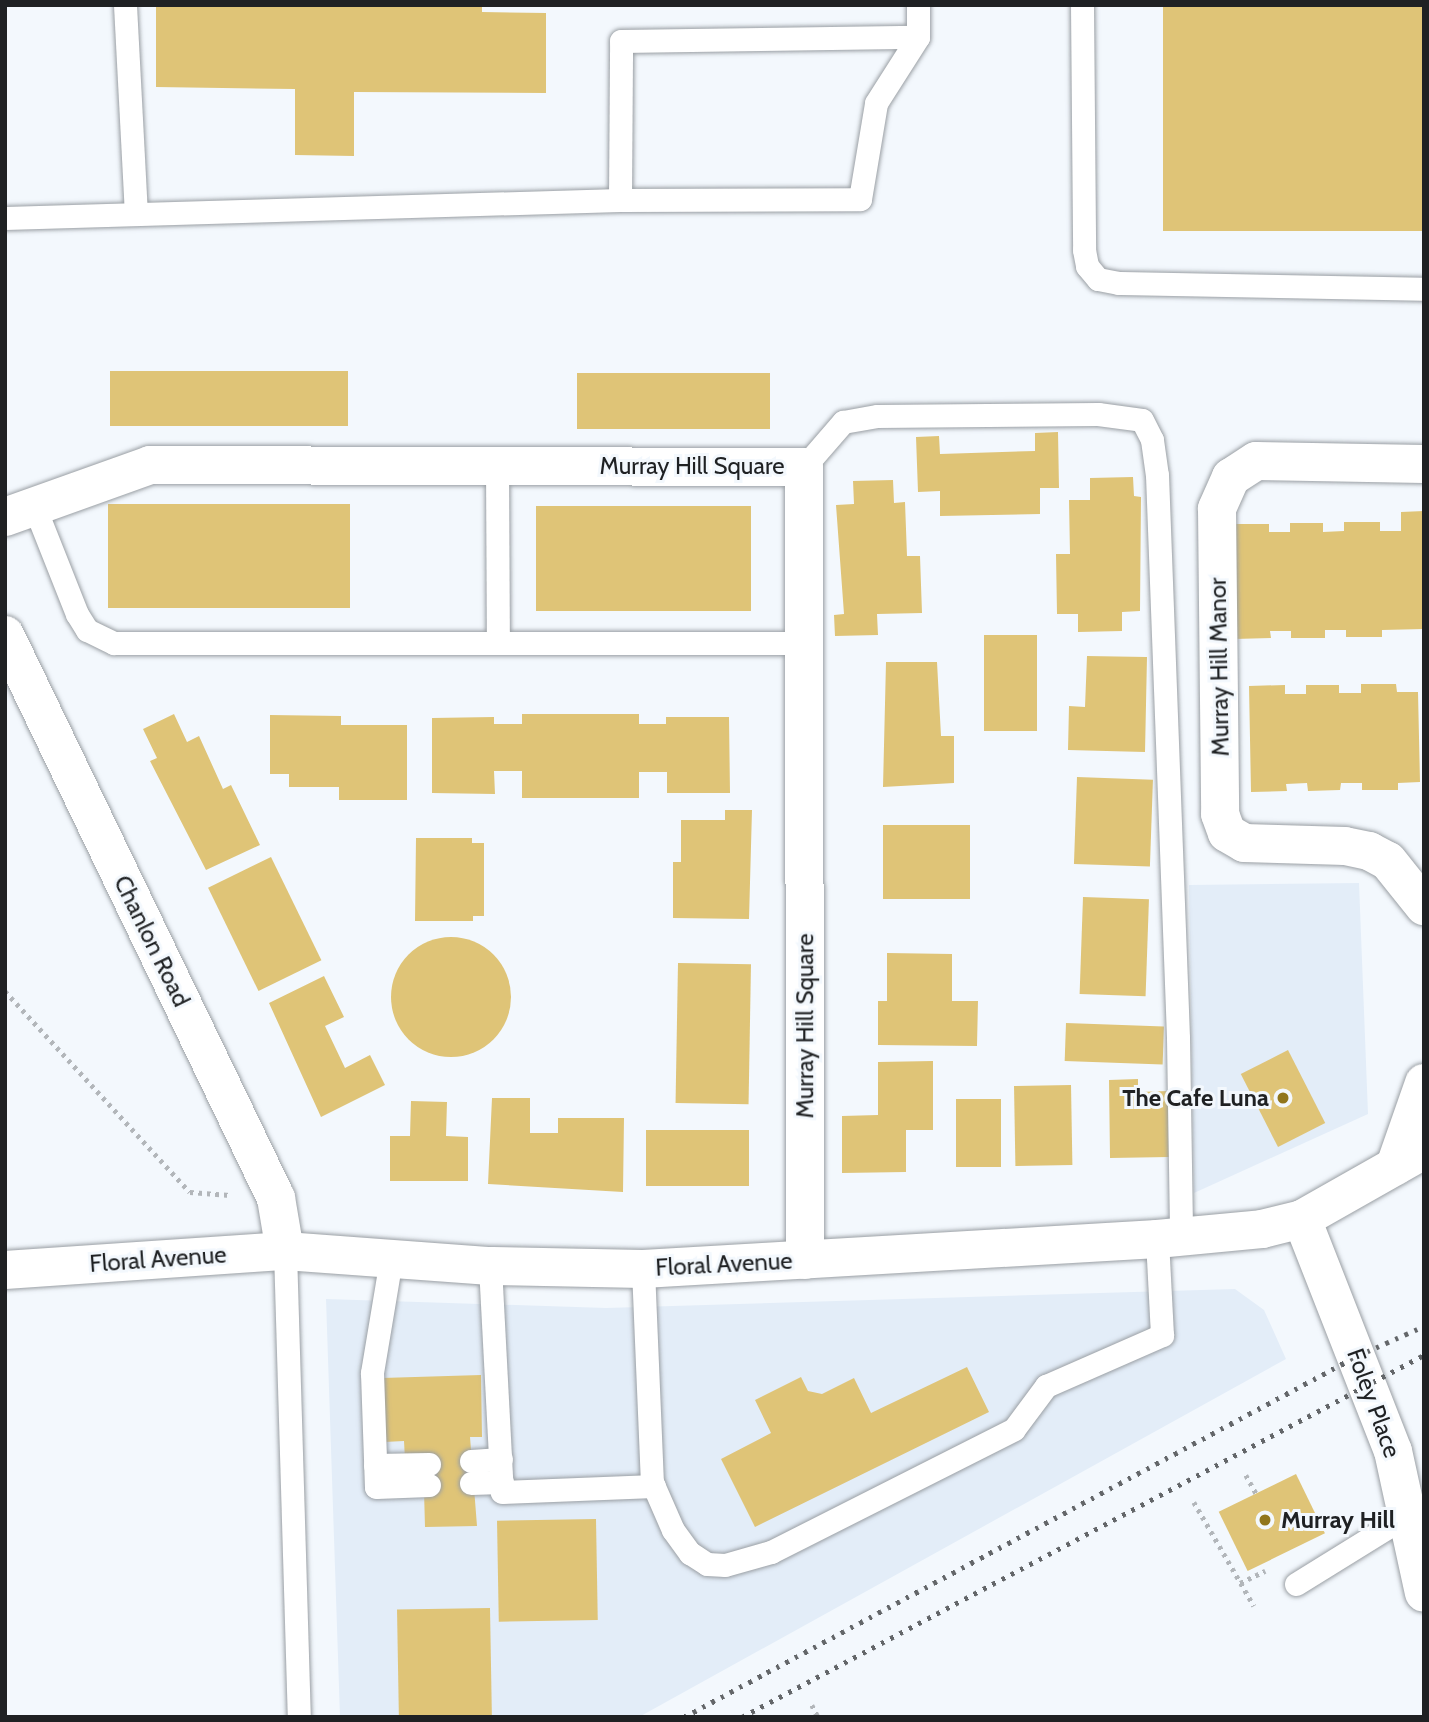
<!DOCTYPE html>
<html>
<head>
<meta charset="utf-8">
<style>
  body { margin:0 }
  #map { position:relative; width:1429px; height:1722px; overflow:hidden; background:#f3f8fd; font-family:Cabin,sans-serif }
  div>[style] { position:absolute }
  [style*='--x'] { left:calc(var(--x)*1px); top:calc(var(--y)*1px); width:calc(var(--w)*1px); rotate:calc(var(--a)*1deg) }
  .built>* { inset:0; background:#e3edf8 }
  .building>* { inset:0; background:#dfc477; transform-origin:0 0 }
  .round { border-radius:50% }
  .path>* { height:4.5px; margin-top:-2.25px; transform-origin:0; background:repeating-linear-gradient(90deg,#b2b6ba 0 3.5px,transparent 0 8.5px) }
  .roads { filter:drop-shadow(0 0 2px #9a9fa4) drop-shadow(0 0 2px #9a9fa4) }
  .service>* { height:23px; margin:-11.5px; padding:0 11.5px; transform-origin:11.5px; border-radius:11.5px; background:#fff }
  .minor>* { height:38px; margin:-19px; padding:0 19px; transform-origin:19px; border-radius:19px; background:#fff }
  .rail>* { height:5px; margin-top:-2.5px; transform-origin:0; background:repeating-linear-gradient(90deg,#636669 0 3.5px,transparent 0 10.5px) }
  .dots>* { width:19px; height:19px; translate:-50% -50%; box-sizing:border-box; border:4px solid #f3f8fd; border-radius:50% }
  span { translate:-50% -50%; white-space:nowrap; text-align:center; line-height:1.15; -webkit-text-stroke:6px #f3f8fd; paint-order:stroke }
  .street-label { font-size:24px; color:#1f2123 }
  .poi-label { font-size:24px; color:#1f2123; font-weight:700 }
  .right { translate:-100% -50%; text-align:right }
  .left { translate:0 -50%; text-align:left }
  .frame { position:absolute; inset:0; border:7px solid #1f2123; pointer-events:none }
</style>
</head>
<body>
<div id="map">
  <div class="built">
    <i style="clip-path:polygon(1359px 883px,1368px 1114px,1194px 1193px,1189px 885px)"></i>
    <i style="clip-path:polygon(1235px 1289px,1264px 1310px,1286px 1359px,639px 1717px,340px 1717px,326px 1299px,606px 1308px)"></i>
  </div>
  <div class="building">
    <i style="clip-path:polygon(156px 5px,482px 5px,482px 12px,546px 13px,546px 93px,354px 92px,354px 156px,295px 155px,295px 89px,156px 87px)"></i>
    <i style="left:1163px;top:5px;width:261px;height:226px"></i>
    <i style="left:348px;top:371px;width:55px;height:238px;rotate:90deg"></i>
    <i style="left:770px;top:373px;width:56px;height:193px;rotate:90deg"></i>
    <i style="clip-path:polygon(1058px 432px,1059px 488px,1040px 488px,1040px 514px,940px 516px,940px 491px,918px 492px,916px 437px,939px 436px,940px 454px,1035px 451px,1035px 433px)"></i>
    <i style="clip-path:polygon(1133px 477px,1134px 496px,1141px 497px,1140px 611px,1122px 612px,1122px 631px,1078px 632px,1078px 614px,1057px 614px,1056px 554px,1070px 554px,1069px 500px,1090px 500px,1090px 478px)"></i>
    <i style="clip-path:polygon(893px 480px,894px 503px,905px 502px,907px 556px,920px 556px,922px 613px,877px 614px,878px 635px,835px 636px,834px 615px,844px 614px,836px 505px,854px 504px,853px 481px)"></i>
    <i style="left:350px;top:504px;width:104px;height:242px;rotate:90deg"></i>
    <i style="left:536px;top:506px;width:215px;height:105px"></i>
    <i style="clip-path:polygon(1424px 511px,1424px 629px,1382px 630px,1382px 637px,1346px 637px,1346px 630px,1325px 630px,1325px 638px,1291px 638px,1291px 631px,1270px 631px,1271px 638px,1234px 639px,1233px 524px,1269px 524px,1269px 532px,1290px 532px,1290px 523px,1323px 523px,1323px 532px,1344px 531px,1344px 522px,1380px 522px,1380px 531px,1401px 531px,1401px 512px)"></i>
    <i style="left:984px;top:635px;width:53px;height:96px"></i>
    <i style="clip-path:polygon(1087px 656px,1147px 657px,1145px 752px,1068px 750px,1069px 706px,1085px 707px)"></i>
    <i style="clip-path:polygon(886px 662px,937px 662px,941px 736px,954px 736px,954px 783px,883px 787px)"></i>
    <i style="clip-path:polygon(1361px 684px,1396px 684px,1397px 692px,1418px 692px,1420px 782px,1398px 783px,1398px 790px,1362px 790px,1362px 783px,1341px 783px,1340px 790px,1308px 791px,1307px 783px,1286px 784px,1287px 791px,1251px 792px,1249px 686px,1285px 685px,1285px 694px,1306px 694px,1306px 685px,1339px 685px,1339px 693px,1361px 693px)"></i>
    <i style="clip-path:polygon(174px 714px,187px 742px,199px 736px,223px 789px,231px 785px,260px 845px,206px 870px,150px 761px,157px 758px,143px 729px)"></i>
    <i style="clip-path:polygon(522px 714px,639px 714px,639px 724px,666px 724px,666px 717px,729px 717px,730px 793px,667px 793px,667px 772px,639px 772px,639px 798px,522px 798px,522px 771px,494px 771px,495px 794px,432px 793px,432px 718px,494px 717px,494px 724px,522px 724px)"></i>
    <i style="clip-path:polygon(270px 715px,341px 716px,341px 725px,407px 725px,407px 800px,339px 800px,339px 787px,289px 787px,289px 774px,270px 774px)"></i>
    <i style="left:1077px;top:777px;width:76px;height:87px;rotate:2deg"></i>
    <i style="clip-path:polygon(725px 810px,752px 810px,749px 919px,673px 918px,673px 862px,681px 862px,681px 820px,725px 820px)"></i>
    <i style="left:883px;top:825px;width:87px;height:74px"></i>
    <i style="clip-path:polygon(416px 838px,472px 838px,472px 843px,484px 843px,484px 916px,473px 916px,473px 921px,415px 921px)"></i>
    <i style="left:271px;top:857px;width:115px;height:70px;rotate:64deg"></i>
    <i style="left:1083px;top:897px;width:66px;height:97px;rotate:2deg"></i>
    <i class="round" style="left:391px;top:937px;width:120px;height:120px"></i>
    <i style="clip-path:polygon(887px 953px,952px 954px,952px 1001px,978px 1001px,977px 1046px,878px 1045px,878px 1001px,887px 1001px)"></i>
    <i style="left:678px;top:963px;width:73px;height:140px;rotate:1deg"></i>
    <i style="clip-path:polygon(324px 976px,344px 1017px,325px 1026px,345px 1068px,370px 1055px,385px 1085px,321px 1117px,269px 1003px)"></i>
    <i style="left:1066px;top:1023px;width:98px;height:38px;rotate:2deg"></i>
    <i style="left:1288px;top:1050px;width:82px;height:53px;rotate:63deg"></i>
    <i style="clip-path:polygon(933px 1061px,933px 1130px,906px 1130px,906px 1172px,842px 1173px,842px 1116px,878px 1115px,878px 1062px)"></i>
    <i style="clip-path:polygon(1138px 1079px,1138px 1092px,1168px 1091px,1169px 1157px,1110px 1158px,1109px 1080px)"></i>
    <i style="left:1071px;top:1085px;width:80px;height:57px;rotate:89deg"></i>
    <i style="clip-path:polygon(492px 1098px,530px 1098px,530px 1133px,558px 1133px,558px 1118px,624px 1118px,623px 1192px,488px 1184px)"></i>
    <i style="left:956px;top:1099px;width:45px;height:68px"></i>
    <i style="clip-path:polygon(411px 1101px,447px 1102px,446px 1136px,468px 1137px,468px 1181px,390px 1181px,390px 1136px,410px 1136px)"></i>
    <i style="left:646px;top:1130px;width:103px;height:56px"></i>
    <i style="clip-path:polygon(967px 1367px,989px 1412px,755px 1527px,721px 1459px,771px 1433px,755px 1400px,801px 1377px,808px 1391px,822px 1394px,854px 1378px,871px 1413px)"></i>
    <i style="clip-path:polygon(481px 1375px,482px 1437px,470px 1437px,477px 1526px,425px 1527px,424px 1491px,405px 1460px,404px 1441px,384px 1442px,382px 1378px)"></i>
    <i style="left:1296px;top:1474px;width:66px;height:86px;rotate:64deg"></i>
    <i style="left:596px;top:1519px;width:101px;height:99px;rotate:89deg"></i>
    <i style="left:490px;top:1608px;width:109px;height:93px;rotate:89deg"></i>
  </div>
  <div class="path">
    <i style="--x:5;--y:991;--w:273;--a:47.4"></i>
    <i style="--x:190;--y:1192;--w:40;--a:4.3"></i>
    <i style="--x:1246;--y:1475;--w:21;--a:61"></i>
    <i style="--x:1194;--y:1502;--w:120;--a:60"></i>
    <i style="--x:1240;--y:1583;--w:28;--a:-26"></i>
    <i style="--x:812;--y:1705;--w:13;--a:63"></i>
  </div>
  <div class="roads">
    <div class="service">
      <i style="--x:125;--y:5;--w:209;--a:87"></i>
      <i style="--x:1082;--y:5;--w:245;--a:89.5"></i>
      <i style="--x:1084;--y:250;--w:16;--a:79"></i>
      <i style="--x:1087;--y:266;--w:17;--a:50"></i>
      <i style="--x:1098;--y:279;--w:21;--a:11"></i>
      <i style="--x:1119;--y:283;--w:305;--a:1.1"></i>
      <i style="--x:620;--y:200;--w:240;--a:-0.2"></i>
      <i style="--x:860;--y:199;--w:97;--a:-80.5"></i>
      <i style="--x:876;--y:103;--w:78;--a:-57.5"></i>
      <i style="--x:5;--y:218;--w:615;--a:-1.68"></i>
      <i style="--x:620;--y:200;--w:159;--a:-89.6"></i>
      <i style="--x:621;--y:41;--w:297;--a:-0.8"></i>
      <i style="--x:918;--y:37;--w:32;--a:-90"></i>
      <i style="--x:497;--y:466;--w:176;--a:89.7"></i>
      <i style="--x:804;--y:467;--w:60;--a:-49.1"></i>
      <i style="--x:843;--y:422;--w:35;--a:-10"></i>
      <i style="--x:877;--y:416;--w:221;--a:-0.5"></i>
      <i style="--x:1098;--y:414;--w:44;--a:7.8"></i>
      <i style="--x:1142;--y:420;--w:22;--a:63"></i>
      <i style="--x:1152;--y:440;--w:35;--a:82"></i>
      <i style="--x:1157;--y:475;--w:563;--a:87.86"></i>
      <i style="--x:1178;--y:1038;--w:199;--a:89.1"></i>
      <i style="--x:35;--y:508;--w:114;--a:68.4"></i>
      <i style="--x:77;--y:614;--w:19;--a:58"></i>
      <i style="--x:87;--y:630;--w:30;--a:26"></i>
      <i style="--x:114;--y:643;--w:691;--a:0"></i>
      <i style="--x:285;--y:1251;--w:466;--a:88.3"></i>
      <i style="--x:391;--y:1259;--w:116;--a:99.5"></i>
      <i style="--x:372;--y:1373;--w:114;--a:88"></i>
      <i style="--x:376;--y:1487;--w:53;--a:-2.2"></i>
      <i style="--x:490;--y:1266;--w:226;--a:87"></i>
      <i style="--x:502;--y:1492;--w:152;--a:-2.3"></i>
      <i style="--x:643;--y:1269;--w:213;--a:87.6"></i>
      <i style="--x:652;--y:1482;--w:52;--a:66.4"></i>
      <i style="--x:673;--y:1530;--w:29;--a:54"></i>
      <i style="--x:690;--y:1553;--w:20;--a:33"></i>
      <i style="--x:707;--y:1564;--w:18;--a:3"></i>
      <i style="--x:725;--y:1565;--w:48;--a:-15.8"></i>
      <i style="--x:771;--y:1552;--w:272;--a:-26.8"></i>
      <i style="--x:1014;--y:1429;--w:54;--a:-53.3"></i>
      <i style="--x:1046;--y:1386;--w:127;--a:-23.7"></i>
      <i style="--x:1162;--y:1335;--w:96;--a:-93"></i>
      <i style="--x:471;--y:1461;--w:30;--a:-4"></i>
      <i style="--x:375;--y:1465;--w:54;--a:-1.1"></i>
      <i style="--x:471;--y:1483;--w:31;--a:-2"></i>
      <i style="--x:1296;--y:1584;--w:133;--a:-31.8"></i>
    </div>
    <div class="minor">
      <i style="--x:1424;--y:464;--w:168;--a:-179"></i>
      <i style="--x:1256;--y:461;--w:30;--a:147"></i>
      <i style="--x:1231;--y:477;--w:35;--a:114"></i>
      <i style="--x:1217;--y:509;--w:305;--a:89.4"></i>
      <i style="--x:1220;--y:814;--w:20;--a:70"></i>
      <i style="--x:1227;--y:833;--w:20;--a:30"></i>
      <i style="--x:1244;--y:843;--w:101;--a:1.7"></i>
      <i style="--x:1345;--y:846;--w:25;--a:12"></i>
      <i style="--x:1369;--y:851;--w:21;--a:28"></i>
      <i style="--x:1388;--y:861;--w:58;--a:51.3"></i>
      <i style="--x:5;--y:517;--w:154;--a:-19.7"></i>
      <i style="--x:150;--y:465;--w:654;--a:0.18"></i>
      <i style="--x:804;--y:467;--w:793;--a:89.93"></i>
      <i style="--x:5;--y:635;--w:625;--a:64.3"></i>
      <i style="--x:276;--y:1198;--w:54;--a:80.4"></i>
      <i style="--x:1395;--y:1166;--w:88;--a:-70.7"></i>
      <i style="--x:1302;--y:1219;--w:249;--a:68.6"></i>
      <i style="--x:1393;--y:1451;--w:145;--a:77.7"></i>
      <i style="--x:5;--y:1270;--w:281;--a:-3.9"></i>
      <i style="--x:285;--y:1251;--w:206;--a:4.2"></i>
      <i style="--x:490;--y:1266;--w:153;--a:1.1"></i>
      <i style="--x:643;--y:1269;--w:515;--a:-3.34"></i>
      <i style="--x:1157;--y:1239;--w:105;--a:-5.4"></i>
      <i style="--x:1262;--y:1229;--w:41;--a:-14"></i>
      <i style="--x:1302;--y:1219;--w:140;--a:-29.5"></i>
    </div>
  </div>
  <div class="rail">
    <i style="--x:684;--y:1717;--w:764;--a:-28.21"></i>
    <i style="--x:1357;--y:1356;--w:73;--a:-24.1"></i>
    <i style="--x:742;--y:1717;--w:772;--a:-27.96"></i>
  </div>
  <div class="dots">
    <i style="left:1283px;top:1098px;background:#91761c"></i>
    <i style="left:1265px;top:1520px;background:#91761c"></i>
  </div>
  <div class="street-label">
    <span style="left:692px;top:466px">Murray Hill Square</span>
    <span style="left:1219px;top:667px;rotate:-91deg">Murray Hill Manor</span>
    <span style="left:152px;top:941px;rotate:64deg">Chanlon Road</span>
    <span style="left:805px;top:1026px;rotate:-90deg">Murray Hill Square</span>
    <span style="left:158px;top:1259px;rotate:-4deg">Floral Avenue</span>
    <span style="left:724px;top:1264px;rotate:-3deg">Floral Avenue</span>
    <span style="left:1374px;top:1403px;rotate:70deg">Foley Place</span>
  </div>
  <div class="poi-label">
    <span class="right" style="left:1269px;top:1098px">The Cafe Luna</span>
    <span class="left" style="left:1281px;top:1520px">Murray Hill</span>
  </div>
  <div class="frame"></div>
</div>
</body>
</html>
